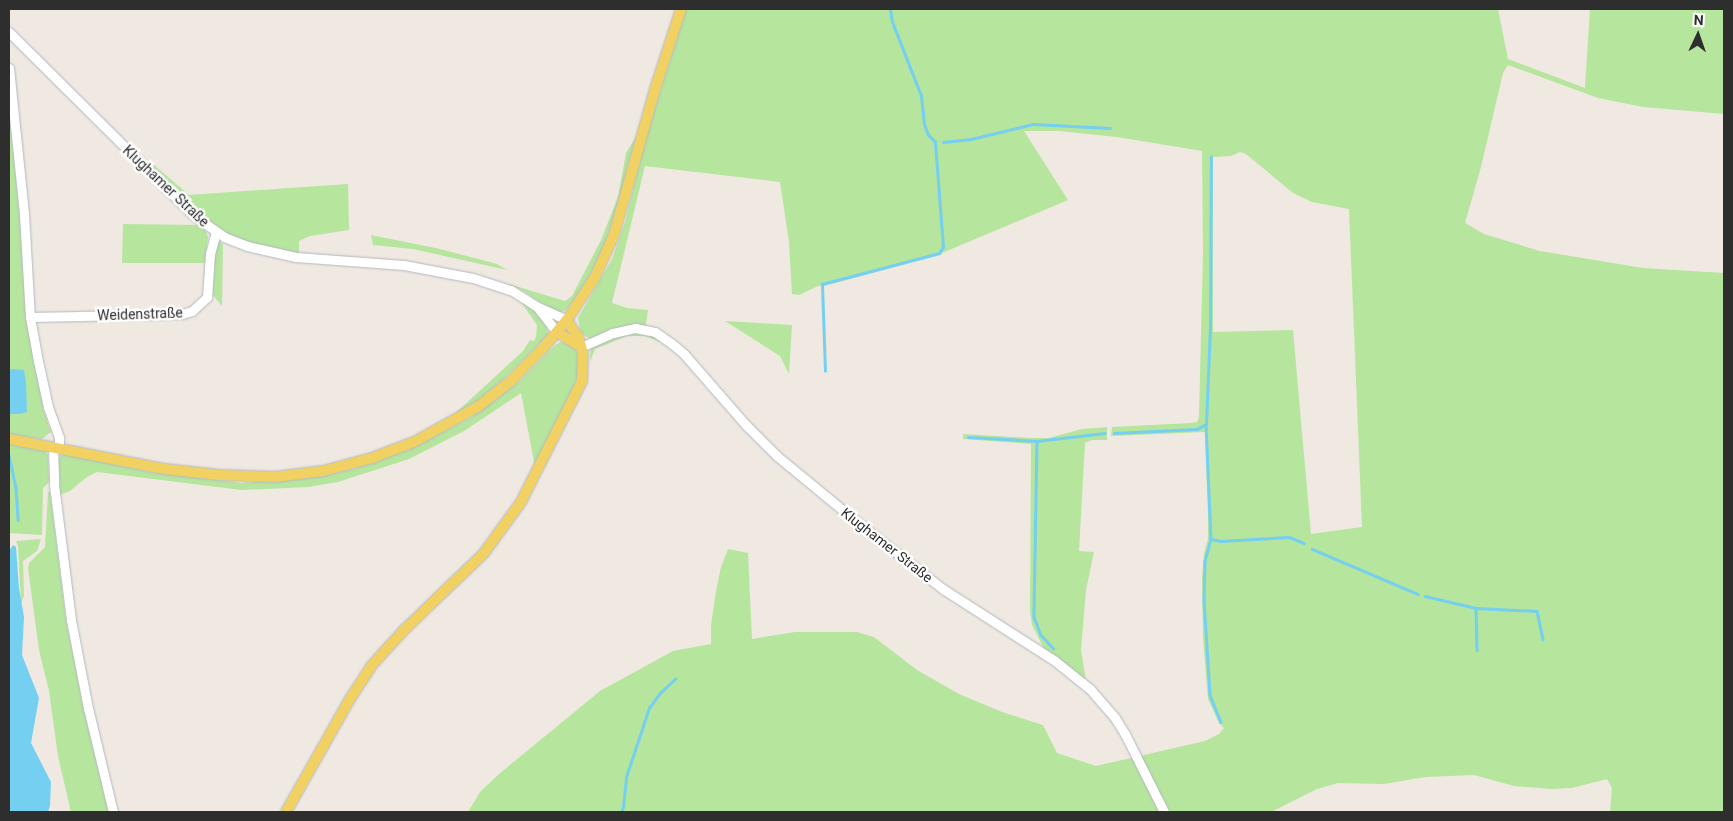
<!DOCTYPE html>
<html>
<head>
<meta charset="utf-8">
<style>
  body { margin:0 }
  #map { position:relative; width:1733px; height:821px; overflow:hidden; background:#efe9e1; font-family:Roboto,sans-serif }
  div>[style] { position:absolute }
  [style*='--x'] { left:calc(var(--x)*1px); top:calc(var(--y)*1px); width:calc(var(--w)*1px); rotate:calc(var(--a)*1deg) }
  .green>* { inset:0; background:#b6e59e }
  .water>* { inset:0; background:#75cff0 }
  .stream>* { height:2.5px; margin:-1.25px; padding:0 1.25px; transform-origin:1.25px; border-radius:1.25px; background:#75cff0 }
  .roads { filter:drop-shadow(0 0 1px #b4b7c1) drop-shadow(0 0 1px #b4b7c1) }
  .minor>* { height:9px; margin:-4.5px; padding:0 4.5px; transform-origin:4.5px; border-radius:4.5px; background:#fff }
  .major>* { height:10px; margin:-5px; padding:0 5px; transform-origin:5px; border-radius:5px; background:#f2d163 }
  span { translate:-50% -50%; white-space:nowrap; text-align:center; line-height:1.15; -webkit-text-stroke:5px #fff; paint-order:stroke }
  .street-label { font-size:14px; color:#2e2e2e }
  .frame { position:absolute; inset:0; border:10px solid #2e2e2e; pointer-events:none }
  .north { position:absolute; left:1673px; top:10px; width:50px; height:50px; -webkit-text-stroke:4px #fff; paint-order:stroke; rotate:3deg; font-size:14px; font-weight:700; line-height:20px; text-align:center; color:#2e2e2e }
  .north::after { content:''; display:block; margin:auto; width:18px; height:22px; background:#2e2e2e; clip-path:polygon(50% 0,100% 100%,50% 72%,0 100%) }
</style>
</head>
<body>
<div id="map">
  <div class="green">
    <i style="clip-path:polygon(evenodd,686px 9px,1498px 9px,1508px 59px,1585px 88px,1590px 9px,1724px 9px,1724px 114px,1643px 107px,1598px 98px,1508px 65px,1503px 73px,1481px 167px,1465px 223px,1484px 234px,1540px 251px,1643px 268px,1724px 273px,1724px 812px,1610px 812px,1612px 788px,1607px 779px,1572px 788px,1552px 789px,1514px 786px,1474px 775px,1425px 777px,1384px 784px,1338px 783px,1317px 789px,1271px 812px,468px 812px,480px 792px,499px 774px,600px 691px,673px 651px,711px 644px,711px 625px,716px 591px,721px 567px,728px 549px,748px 553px,752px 639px,795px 632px,857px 632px,874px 637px,917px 670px,959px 694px,1002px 712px,1043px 725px,1057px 753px,1096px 766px,1205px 741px,1219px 734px,1224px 728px,1219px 723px,1208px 699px,1203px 639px,1202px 578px,1204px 553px,1208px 539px,1208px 514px,1205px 432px,1111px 436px,1112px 427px,1191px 423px,1197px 422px,1199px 417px,1203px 252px,1202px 151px,1117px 137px,1059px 131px,1024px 131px,1068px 200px,935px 256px,824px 286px,818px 286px,799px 295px,792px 294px,789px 242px,780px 182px,645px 166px,612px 303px,627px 308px,648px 310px,645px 331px,670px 346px,645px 336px,627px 336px,595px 349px,590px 362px,591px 339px,585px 336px,580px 330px,578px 318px,612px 259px,625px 222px,645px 141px,686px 9px,1240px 152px,1246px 154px,1293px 193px,1312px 202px,1349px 209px,1362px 527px,1311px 534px,1293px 330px,1213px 332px,1213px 157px,1231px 156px,1240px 152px)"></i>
    <i style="clip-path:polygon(9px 99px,30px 334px,44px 412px,51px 432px,42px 439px,9px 434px)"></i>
    <i style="clip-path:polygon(640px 130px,617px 210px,600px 256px,579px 294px,566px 310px,560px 313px,552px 310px,525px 292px,502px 282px,565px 301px,572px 296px,601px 240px,618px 197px,626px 153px)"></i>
    <i style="clip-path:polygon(153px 164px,189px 195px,348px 184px,349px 230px,310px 236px,299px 241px,299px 254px,256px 245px,221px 233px,197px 214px,148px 165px)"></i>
    <i style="clip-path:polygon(123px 224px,198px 225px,205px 229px,208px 237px,205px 263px,122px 263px)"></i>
    <i style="clip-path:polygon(371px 235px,440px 249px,497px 264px,507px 270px,413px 249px,373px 245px)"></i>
    <i style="clip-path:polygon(218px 241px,223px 244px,222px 306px,213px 295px,214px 250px)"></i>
    <i style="clip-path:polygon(519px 299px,540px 316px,547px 325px,548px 335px,506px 377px,481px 398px,448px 420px,523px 351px,530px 340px,534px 341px,536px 337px,537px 325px)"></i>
    <i style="clip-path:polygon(725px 321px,792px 325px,789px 374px,780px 356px)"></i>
    <i style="clip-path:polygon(561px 342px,574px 347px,577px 353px,579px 360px,578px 378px,535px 467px,521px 393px,464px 431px,409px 459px,338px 482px,308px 487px,241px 490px,97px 472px,87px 477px,70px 491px,59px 495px,56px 459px,64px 454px,149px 472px,241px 483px,323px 476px,354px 469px,410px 449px,470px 418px,519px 382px,555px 345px)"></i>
    <i style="clip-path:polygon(1107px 427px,1107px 440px,1092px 440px,1085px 443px,1079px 551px,1094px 552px,1086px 590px,1081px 650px,1086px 681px,1045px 651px,1032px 625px,1030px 611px,1031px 444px,963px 439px,963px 434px,1031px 438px,1049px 438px,1082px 429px)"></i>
    <i style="clip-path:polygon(9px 444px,44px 451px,48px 455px,49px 482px,43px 488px,42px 535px,9px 533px)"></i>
    <i style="clip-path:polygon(50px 491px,66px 620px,84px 709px,110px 812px,71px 812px,58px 756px,49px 691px,39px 650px,28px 568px,29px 563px,45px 547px,48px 493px)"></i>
    <i style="clip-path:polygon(41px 539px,37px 551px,23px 561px,24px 596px,21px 603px,18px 546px,16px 541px)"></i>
  </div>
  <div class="water">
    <i style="clip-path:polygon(12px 369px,24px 370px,26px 382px,27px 412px,20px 414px,9px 414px,9px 371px)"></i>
    <i style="clip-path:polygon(13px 545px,16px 547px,19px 588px,24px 617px,22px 655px,39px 698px,31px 743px,51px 782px,50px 806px,48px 812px,9px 812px,9px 551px)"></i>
  </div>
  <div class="stream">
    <i style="--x:943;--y:142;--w:28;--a:-6"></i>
    <i style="--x:971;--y:139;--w:64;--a:-13.6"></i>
    <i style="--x:1033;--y:124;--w:77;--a:3"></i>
    <i style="--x:825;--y:371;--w:87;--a:-92"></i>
    <i style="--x:822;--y:284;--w:121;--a:-14.8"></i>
    <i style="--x:939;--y:253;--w:7;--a:-56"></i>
    <i style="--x:943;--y:247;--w:105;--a:-94.4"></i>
    <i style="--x:935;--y:142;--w:10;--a:-135"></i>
    <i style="--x:928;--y:135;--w:12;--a:-110"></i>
    <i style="--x:924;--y:124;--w:28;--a:-96"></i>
    <i style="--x:921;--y:96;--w:79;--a:-111.4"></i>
    <i style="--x:892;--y:22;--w:13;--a:-99"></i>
    <i style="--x:1206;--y:425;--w:114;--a:87.5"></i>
    <i style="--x:1211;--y:539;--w:23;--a:105"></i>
    <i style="--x:1205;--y:561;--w:40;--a:91.4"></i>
    <i style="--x:1204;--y:601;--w:94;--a:86.3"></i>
    <i style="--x:1210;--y:695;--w:29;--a:68"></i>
    <i style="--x:1114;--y:433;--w:83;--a:-2.8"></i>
    <i style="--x:1197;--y:429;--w:10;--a:-29"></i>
    <i style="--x:1206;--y:424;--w:96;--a:-87.6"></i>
    <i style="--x:1210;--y:328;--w:171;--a:-89.7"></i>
    <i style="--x:968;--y:437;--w:69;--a:3.3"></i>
    <i style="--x:1037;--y:441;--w:68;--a:-6.7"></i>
    <i style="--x:1037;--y:441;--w:176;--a:91"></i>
    <i style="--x:1034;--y:617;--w:19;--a:69"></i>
    <i style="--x:1041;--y:635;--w:18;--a:47"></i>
    <i style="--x:9;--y:455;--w:34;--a:78"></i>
    <i style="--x:16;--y:488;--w:32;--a:86"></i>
    <i style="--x:1211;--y:539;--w:10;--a:11"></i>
    <i style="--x:1221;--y:541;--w:68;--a:-3.4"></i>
    <i style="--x:1289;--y:537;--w:16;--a:22"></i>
    <i style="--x:1312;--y:549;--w:115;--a:23"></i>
    <i style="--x:1425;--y:596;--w:52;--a:13.2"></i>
    <i style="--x:1476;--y:608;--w:42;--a:88.6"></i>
    <i style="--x:1476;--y:608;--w:61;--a:2.8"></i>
    <i style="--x:1537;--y:611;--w:29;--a:78"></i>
    <i style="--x:621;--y:812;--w:5;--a:-68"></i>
    <i style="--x:623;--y:807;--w:30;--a:-84"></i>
    <i style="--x:626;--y:777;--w:73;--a:-71.6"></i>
    <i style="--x:649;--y:708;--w:19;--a:-54"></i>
    <i style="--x:660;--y:693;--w:21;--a:-43"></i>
  </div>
  <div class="roads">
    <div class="minor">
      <i style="--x:9;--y:32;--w:260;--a:44.8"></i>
      <i style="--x:193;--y:215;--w:38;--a:35"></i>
      <i style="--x:224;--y:237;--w:25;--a:21"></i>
      <i style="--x:247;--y:246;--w:50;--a:12.7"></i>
      <i style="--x:296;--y:257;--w:108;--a:4.2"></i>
      <i style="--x:404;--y:265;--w:70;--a:10.7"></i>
      <i style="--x:473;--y:278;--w:40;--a:18"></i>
      <i style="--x:511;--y:290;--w:30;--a:33"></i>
      <i style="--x:536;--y:306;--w:34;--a:24"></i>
      <i style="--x:9;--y:68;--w:147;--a:84.1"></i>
      <i style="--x:24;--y:214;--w:103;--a:86.7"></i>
      <i style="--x:30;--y:317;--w:45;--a:79.7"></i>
      <i style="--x:38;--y:361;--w:47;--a:77.7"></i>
      <i style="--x:48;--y:407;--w:33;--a:70"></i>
      <i style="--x:59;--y:438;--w:11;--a:90"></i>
      <i style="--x:538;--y:308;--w:31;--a:52"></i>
      <i style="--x:30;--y:317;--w:152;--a:-1.1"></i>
      <i style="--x:182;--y:314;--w:10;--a:-17"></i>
      <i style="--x:192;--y:311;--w:21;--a:-43"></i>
      <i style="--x:207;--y:297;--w:43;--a:-86"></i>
      <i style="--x:210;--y:254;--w:23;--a:-75"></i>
      <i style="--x:581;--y:347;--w:35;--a:-24"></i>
      <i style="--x:613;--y:333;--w:23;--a:-13"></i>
      <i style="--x:635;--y:328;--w:20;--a:11"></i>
      <i style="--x:655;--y:332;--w:19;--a:35"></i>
      <i style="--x:671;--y:343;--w:17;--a:40"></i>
      <i style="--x:684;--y:354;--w:94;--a:48.9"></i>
      <i style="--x:746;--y:425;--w:44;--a:45"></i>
      <i style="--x:777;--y:456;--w:110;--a:39.5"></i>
      <i style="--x:862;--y:526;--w:103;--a:37.9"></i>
      <i style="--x:943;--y:589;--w:133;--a:32.7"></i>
      <i style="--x:1055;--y:661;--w:45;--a:38.7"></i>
      <i style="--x:1090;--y:689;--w:38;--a:49"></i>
      <i style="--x:1115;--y:718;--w:19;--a:58"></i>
      <i style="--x:1125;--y:734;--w:87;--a:63.4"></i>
      <i style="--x:53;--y:448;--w:37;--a:88"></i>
      <i style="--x:54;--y:485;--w:136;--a:82.8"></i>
      <i style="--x:71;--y:620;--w:90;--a:79.1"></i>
      <i style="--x:88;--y:708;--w:107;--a:76.5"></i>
    </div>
    <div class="major">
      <i style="--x:557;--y:332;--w:28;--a:32"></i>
      <i style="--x:9;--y:439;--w:159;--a:10.9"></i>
      <i style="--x:165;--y:469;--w:55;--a:6.2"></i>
      <i style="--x:220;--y:475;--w:55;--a:2.1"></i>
      <i style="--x:275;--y:477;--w:48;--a:-7.1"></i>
      <i style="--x:323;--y:471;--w:51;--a:-14.9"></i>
      <i style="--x:372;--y:458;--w:45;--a:-20.9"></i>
      <i style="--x:414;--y:442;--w:74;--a:-29"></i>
      <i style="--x:479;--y:406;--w:42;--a:-38.2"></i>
      <i style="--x:512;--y:380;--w:46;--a:-45.9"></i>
      <i style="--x:544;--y:347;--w:35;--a:-50"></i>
      <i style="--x:567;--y:320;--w:51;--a:-56.9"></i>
      <i style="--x:595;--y:277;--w:46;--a:-65.7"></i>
      <i style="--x:614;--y:235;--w:155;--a:-74.3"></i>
      <i style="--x:656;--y:86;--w:81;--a:-72"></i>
      <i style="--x:286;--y:812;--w:130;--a:-60.5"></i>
      <i style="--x:350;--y:699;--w:40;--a:-57.1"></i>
      <i style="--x:372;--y:665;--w:47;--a:-47.6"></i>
      <i style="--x:404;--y:630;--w:111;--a:-43.9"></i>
      <i style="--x:484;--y:553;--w:63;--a:-54"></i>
      <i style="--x:521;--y:502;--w:136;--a:-63.2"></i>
      <i style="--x:582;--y:381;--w:28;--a:-88"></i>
      <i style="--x:583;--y:353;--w:17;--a:-107"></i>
      <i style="--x:578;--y:337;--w:20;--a:-123"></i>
    </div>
  </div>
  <div class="street-label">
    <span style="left:166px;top:186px;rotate:43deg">Klughamer Straße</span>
    <span style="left:140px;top:314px;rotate:-2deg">Weidenstraße</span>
    <span style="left:887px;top:545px;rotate:38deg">Klughamer Straße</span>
  </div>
  <div class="frame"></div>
  <div class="north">N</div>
</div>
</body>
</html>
